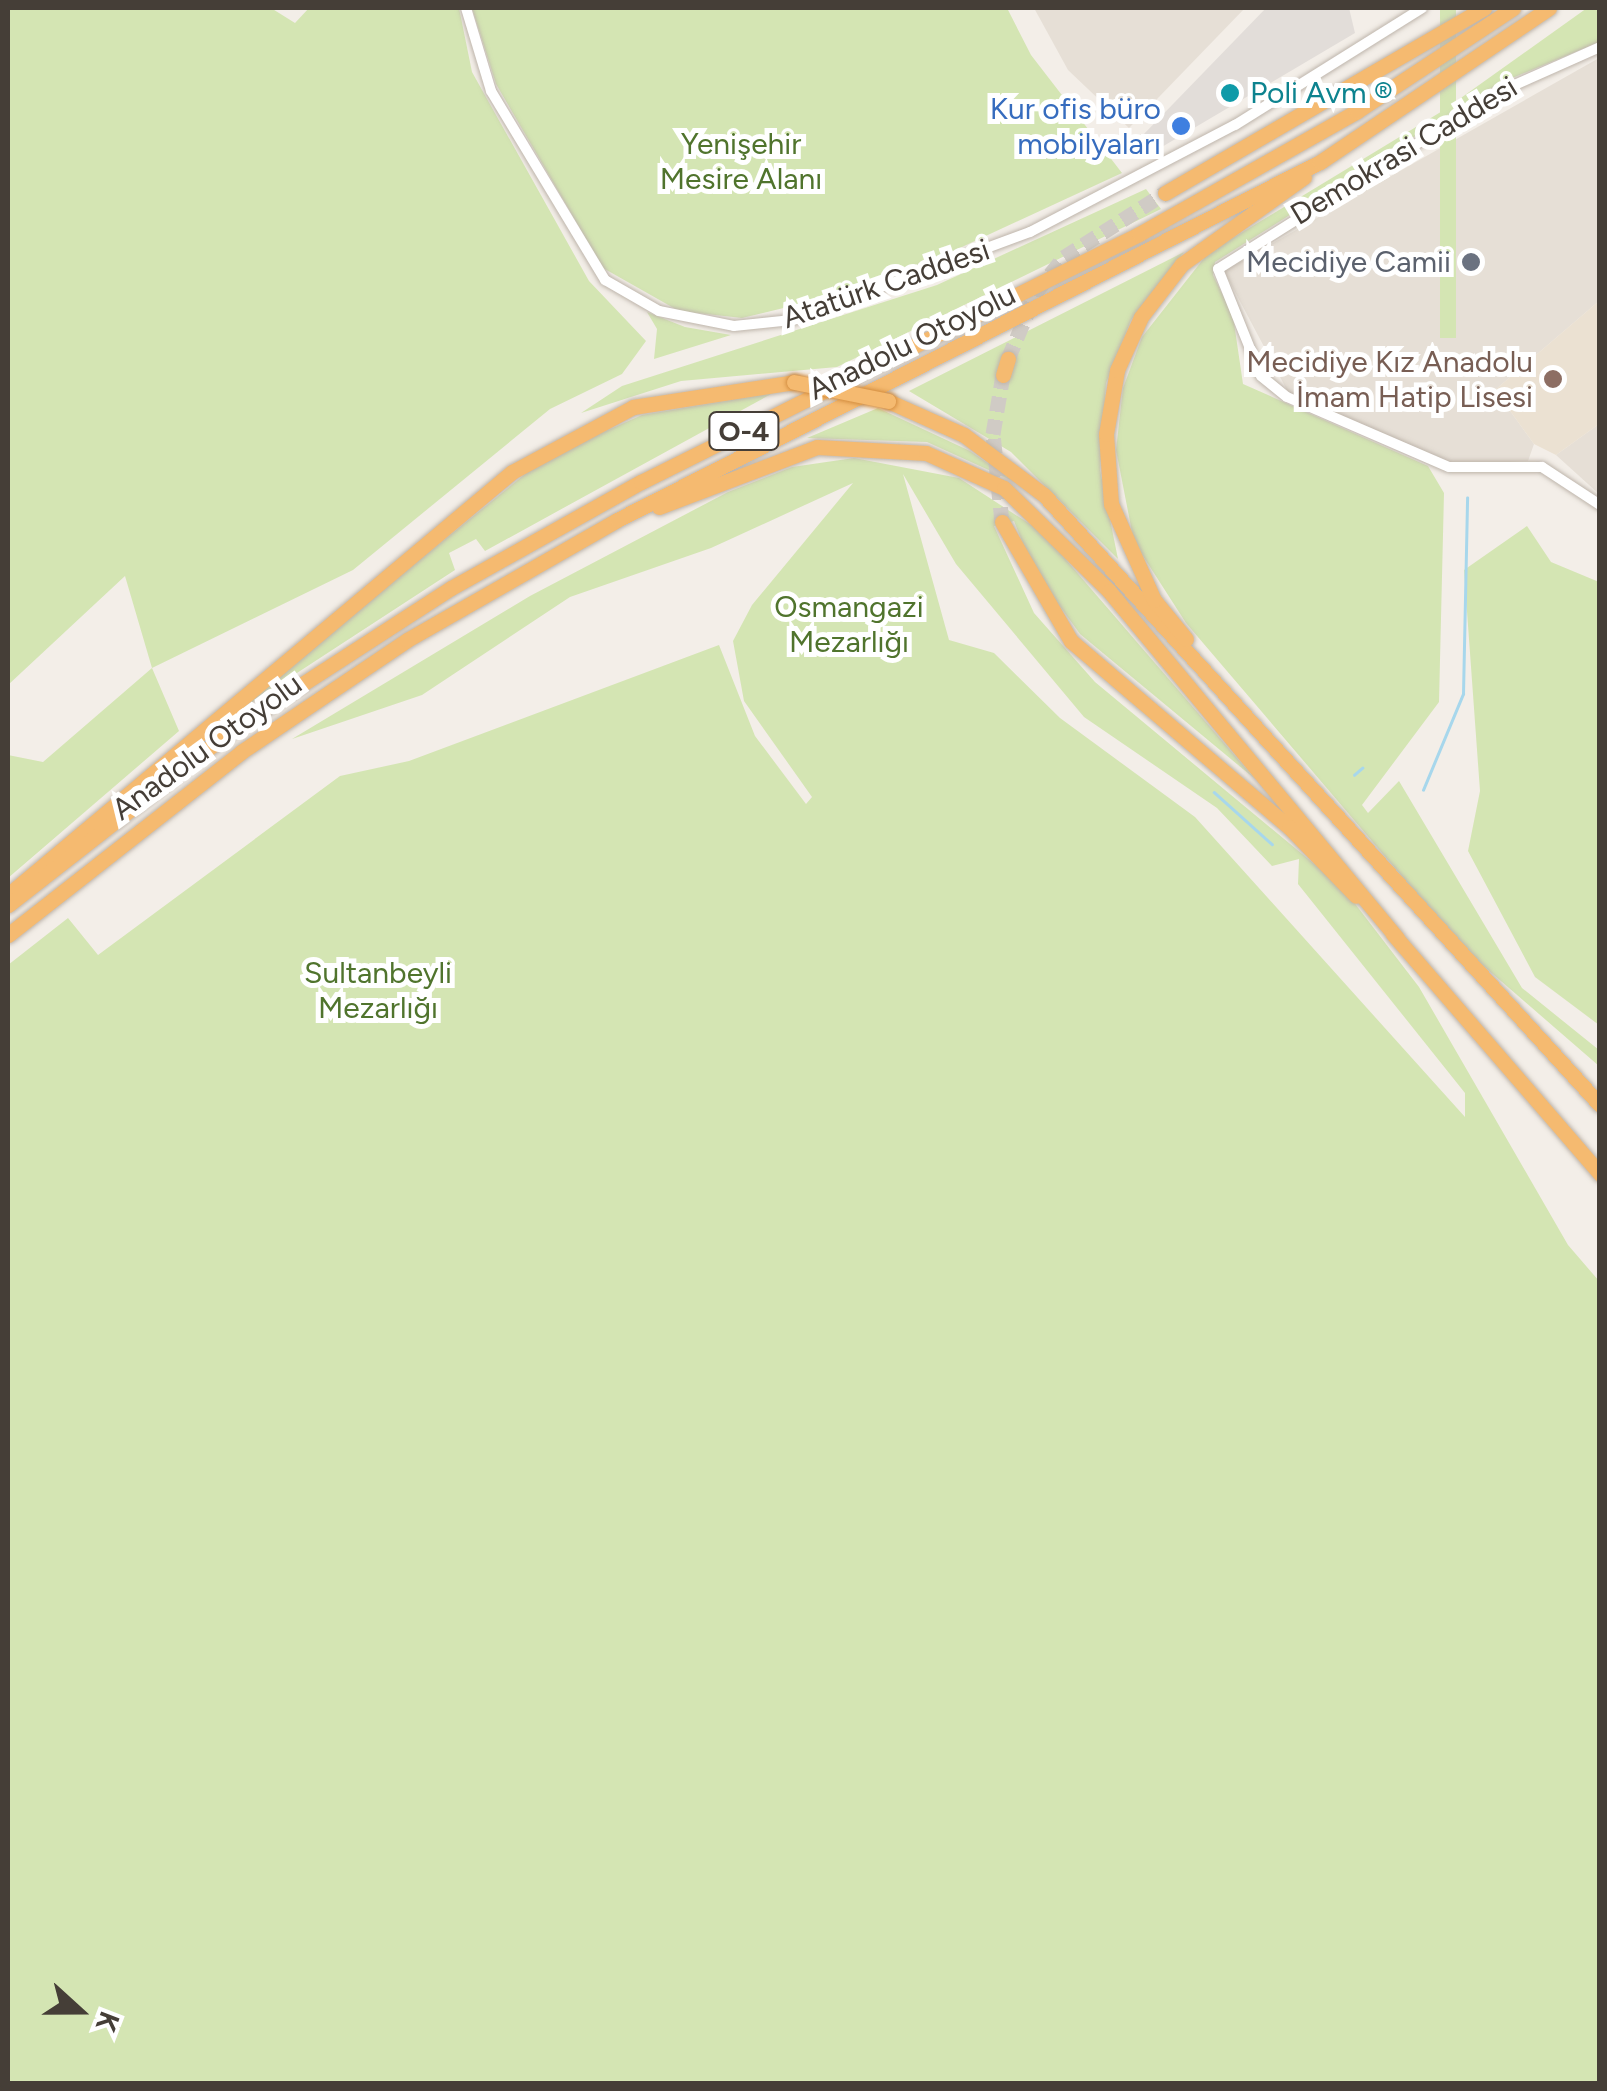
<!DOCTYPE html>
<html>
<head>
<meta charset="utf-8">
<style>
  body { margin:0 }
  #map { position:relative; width:1607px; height:2091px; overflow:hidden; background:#f3eee8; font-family:Figtree,sans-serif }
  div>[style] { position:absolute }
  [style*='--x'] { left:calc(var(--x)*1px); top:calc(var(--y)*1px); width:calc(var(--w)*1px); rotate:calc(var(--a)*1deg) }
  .residential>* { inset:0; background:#e6dfd6 }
  .industrial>* { inset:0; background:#e2ddd9 }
  .education>* { inset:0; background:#ebe1d2 }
  .green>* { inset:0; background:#d4e5b3; transform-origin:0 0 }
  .stream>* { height:2.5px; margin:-1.25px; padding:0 1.25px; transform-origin:1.25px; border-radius:1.25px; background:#a7d7ec }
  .highway-tunnel>* { height:15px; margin-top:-7.5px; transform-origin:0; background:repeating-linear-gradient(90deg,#d0cbc5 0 15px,transparent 0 23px) }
  .roads { filter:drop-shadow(0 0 2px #beb5ab) drop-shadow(0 0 2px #beb5ab) }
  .minor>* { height:10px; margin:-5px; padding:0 5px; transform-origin:5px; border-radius:5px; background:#fff }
  .highway>* { height:15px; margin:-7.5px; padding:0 7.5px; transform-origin:7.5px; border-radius:7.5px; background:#f5ba70 }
  .bridges { filter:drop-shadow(0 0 2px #d48e40) drop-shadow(0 0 2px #d48e40) }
  .highway-bridge>* { height:15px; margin:-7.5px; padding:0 7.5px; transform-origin:7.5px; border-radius:7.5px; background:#f5ba70 }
  .dots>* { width:28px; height:28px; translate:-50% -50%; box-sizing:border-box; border:5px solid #fff; border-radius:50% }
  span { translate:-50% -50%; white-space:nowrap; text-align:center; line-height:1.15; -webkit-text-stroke:10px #fff; paint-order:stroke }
  .shield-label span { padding:2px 8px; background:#fff; border:2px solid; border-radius:8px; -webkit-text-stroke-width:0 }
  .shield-label { font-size:28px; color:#453e37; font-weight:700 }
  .culture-label { font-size:30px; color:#0d838f }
  .left { translate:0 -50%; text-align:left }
  .shop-label { font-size:30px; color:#366cbe }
  .right { translate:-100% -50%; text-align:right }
  .park-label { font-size:30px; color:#50742d }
  .street-label { font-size:30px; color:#453e37 }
  .worship-label { font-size:30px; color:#5b616d }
  .education-label { font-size:30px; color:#785e54 }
  .frame { position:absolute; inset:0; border:10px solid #453e37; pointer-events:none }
  .north { position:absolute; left:30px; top:1961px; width:100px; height:100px; -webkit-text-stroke:8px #fff; paint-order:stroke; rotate:111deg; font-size:28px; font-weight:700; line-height:40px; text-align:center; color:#453e37 }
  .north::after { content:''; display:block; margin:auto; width:35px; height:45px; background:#453e37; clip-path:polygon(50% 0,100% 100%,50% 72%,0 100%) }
</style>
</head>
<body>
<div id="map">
  <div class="residential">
    <i style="clip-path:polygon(1034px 8px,1245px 8px,1129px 128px,1068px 70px)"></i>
    <i style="clip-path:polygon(1599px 58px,1599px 301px,1495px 390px,1534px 444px,1528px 461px,1447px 466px,1288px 392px,1224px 271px)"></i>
    <i style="clip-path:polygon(1599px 424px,1599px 494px,1556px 455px)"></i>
  </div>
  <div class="industrial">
    <i style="clip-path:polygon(1266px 8px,1349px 8px,1355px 33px,1155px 151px,1142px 136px)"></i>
  </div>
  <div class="education">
    <i style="clip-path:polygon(1599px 301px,1599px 424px,1556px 455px,1534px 444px,1495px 390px)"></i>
  </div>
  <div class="green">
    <i style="clip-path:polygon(8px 8px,271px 8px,295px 23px,309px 8px,459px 8px,472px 72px,589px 281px,646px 341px,622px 374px,550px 409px,353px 570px,152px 668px,179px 731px,8px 878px,8px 755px,43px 762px,152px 668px,125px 576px,8px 685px)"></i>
    <i style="clip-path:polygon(472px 8px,1007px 8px,1031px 55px,1122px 173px,882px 284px,742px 318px,679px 311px,603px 268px,496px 84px)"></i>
    <i style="left:1440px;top:8px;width:16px;height:330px"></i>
    <i style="clip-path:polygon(1587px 8px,1599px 8px,1599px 42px,1498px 84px,1215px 262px,1213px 275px,1233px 316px,1243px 384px,1428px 466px,1444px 493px,1439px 702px,1362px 805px,1368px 813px,1399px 781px,1522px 988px,1599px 1050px,1599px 1066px,1464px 949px,1186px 623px,1134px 542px,1116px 450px,1123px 388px,1142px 337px,1208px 253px,1444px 110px)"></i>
    <i style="clip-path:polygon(1146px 189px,1161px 209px,837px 367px,681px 381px,581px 413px,622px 386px,937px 285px)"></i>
    <i style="clip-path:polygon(1184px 252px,1131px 320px,1106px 383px,1100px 470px,1118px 559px,1011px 452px,909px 391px)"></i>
    <i style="clip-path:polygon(647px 312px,685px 327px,731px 335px,654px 359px,657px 329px)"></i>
    <i style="clip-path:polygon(773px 393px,485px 551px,476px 539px,449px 553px,455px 570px,211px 729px,545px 458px,642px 415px)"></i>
    <i style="clip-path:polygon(878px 408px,970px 451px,1015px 482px,927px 442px,807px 438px)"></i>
    <i style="clip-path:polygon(evenodd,854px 458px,959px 478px,1042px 532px,1255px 779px,1080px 634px,1033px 569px,1014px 521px,994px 526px,1034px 613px,1095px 682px,1343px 888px,1419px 987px,1568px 1245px,1599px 1281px,1599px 2083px,8px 2084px,8px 965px,68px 918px,98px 955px,340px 776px,409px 761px,719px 645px,755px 736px,806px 804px,812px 797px,744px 701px,733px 641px,752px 605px,853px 483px,711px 548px,570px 597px,422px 695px,292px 739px,530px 596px,728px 492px,792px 467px,854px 458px,903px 474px,956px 564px,1084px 717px,1217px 808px,1272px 866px,1299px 859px,1298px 884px,1465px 1093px,1465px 1117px,1195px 817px,1060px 718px,994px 653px,949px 640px,903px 474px)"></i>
    <i style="clip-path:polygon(1527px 526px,1551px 562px,1599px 582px,1599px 1025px,1535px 977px,1468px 851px,1480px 791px,1464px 570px)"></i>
  </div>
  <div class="stream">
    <i style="--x:1354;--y:775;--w:11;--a:-41"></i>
    <i style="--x:1423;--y:790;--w:104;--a:-67.4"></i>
    <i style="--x:1463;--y:694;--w:196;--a:-88.8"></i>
    <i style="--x:1214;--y:792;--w:78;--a:41.9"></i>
  </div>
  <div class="highway-tunnel">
    <i style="--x:1008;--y:359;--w:73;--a:-67.3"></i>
    <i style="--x:1036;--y:292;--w:45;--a:-51.3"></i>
    <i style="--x:1064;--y:257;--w:120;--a:-32.4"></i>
    <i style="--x:1002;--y:522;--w:88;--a:-95.8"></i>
    <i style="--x:993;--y:434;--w:60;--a:-80.4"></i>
  </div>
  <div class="roads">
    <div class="minor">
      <i style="--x:466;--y:8;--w:87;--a:73.2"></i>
      <i style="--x:491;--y:91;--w:221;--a:58.9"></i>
      <i style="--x:605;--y:280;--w:62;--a:29.9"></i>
      <i style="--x:659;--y:311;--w:76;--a:11.3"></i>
      <i style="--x:734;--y:326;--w:58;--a:-5.9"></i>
      <i style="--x:792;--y:320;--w:254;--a:-20.3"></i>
      <i style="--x:1030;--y:232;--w:231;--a:-27.6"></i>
      <i style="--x:1235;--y:125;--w:221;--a:-32"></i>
      <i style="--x:1600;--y:47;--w:111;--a:156"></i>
      <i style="--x:1499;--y:92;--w:332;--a:147.8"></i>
      <i style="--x:1218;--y:269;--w:115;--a:68.1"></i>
      <i style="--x:1261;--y:376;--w:33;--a:39"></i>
      <i style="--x:1287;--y:397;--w:176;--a:23.4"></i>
      <i style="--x:1449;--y:467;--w:93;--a:0"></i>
      <i style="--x:1542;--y:467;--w:69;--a:33.2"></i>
    </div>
    <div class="highway">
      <i style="--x:1165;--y:193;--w:369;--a:-30.1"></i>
      <i style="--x:1003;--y:375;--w:17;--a:-73"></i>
      <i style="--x:888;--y:401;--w:83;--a:24.1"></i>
      <i style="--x:964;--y:435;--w:100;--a:36.9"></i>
      <i style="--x:1044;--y:495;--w:825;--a:47.65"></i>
      <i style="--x:659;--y:507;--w:169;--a:-20.8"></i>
      <i style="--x:817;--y:447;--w:109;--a:3.2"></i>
      <i style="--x:926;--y:453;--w:85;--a:24.2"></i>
      <i style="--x:1004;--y:488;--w:147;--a:44.4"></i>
      <i style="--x:1109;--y:591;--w:451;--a:50.3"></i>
      <i style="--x:1002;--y:522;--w:138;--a:59.9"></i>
      <i style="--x:1071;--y:641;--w:287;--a:40.5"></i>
      <i style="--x:1289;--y:827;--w:96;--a:45.8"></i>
      <i style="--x:1186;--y:639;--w:50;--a:-129.4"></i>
      <i style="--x:1154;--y:600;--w:105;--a:-114.1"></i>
      <i style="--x:1111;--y:504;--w:70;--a:-94.1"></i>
      <i style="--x:1106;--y:434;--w:65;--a:-80.2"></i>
      <i style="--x:1117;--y:370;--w:58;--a:-65.6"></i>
      <i style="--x:1141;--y:317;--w:67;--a:-52.3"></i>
      <i style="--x:1182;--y:264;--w:150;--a:-35.5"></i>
      <i style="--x:8;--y:895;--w:658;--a:-40.01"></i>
      <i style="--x:512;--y:472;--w:137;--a:-28.2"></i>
      <i style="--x:633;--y:407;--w:163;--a:-8.8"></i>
      <i style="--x:8;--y:905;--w:289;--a:-38"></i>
      <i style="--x:236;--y:727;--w:256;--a:-32.9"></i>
      <i style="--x:451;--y:588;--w:218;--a:-29.2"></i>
      <i style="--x:641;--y:482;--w:556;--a:-26.47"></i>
      <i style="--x:1139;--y:234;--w:250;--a:-29.4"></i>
      <i style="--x:1357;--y:111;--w:187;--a:-33.4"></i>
      <i style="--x:1393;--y:934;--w:317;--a:49.2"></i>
      <i style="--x:8;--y:935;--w:296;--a:-38.1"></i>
      <i style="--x:241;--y:752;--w:200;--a:-34"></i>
      <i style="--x:407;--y:640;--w:242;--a:-29.7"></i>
      <i style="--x:617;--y:520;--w:789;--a:-26.99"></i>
      <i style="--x:1320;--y:162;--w:276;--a:-33.9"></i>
    </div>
  </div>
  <div class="bridges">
    <div class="highway-bridge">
      <i style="--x:794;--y:382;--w:96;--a:11.4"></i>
    </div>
  </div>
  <div class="dots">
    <i style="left:1230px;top:93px;background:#0f9aa8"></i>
    <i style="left:1181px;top:126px;background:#3f7fe0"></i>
    <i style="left:1471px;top:262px;background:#6b7280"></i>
    <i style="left:1553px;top:379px;background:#8d6e63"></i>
  </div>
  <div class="shield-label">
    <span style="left:744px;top:431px">O-4</span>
  </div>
  <div class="culture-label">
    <span class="left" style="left:1250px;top:93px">Poli Avm ®</span>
  </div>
  <div class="shop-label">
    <span class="right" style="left:1161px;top:126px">Kur ofis büro<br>mobilyaları</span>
  </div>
  <div class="park-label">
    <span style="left:741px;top:161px">Yenişehir<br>Mesire Alanı</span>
    <span style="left:849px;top:624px">Osmangazi<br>Mezarlığı</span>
    <span style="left:378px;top:990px">Sultanbeyli<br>Mezarlığı</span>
  </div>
  <div class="street-label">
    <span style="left:1404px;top:151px;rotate:-31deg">Demokrasi Caddesi</span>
    <span style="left:886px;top:284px;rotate:-19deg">Atatürk Caddesi</span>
    <span style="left:912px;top:342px;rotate:-26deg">Anadolu Otoyolu</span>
    <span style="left:207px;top:747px;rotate:-36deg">Anadolu Otoyolu</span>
  </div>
  <div class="worship-label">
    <span class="right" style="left:1451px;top:262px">Mecidiye Camii</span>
  </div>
  <div class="education-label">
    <span class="right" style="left:1533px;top:379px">Mecidiye Kız Anadolu<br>İmam Hatip Lisesi</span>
  </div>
  <div class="frame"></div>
  <div class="north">K</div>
</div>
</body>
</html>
